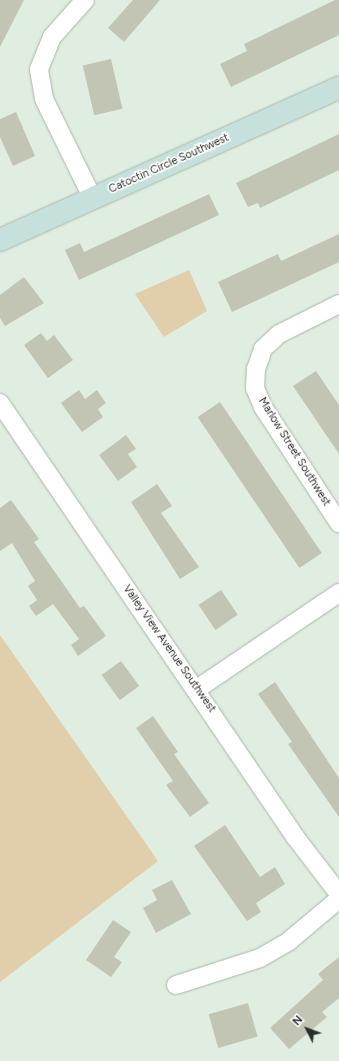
<!DOCTYPE html>
<html>
<head>
<meta charset="utf-8">
<style>
  body { margin:0 }
  #map { position:relative; width:339px; height:1061px; overflow:hidden; background:#e0eee1; font-family:Figtree,sans-serif }
  div>[style] { position:absolute }
  [style*='--x'] { left:calc(var(--x)*1px); top:calc(var(--y)*1px); width:calc(var(--w)*1px); rotate:calc(var(--a)*1deg) }
  .green>* { inset:0; background:#e1ceab }
  .building>* { inset:0; background:#c2c5b4; transform-origin:0 0 }
  .roads { filter:drop-shadow(0 0 1px #a9b6aa) drop-shadow(0 0 1px #a9b6aa) }
  .minor>* { height:18px; margin:-9px; padding:0 9px; transform-origin:9px; border-radius:9px; background:#fff }
  .secondary>* { height:22px; margin:-11px; padding:0 11px; transform-origin:11px; border-radius:11px; background:#c6e0dc }
  span { translate:-50% -50%; white-space:nowrap; text-align:center; line-height:1.15; -webkit-text-stroke:3.5px #fff; paint-order:stroke }
  .street-label { font-size:11px; color:#2a2f2a }
  .north { position:absolute; left:287px; top:1009px; width:40px; height:40px; -webkit-text-stroke:3px #fff; paint-order:stroke; rotate:312deg; font-size:11px; font-weight:700; line-height:16px; text-align:center; color:#2a2f2a }
  .north::after { content:''; display:block; margin:auto; width:14px; height:18px; background:#2a2f2a; clip-path:polygon(50% 0,100% 100%,50% 72%,0 100%) }
</style>
</head>
<body>
<div id="map">
  <div class="green">
    <i style="clip-path:polygon(189px 270px,207px 311px,164px 337px,135px 294px)"></i>
    <i style="clip-path:polygon(0 635px,158px 861px,0 982px)"></i>
  </div>
  <div class="building">
    <i style="clip-path:polygon(0 0,24px 0,0 47px)"></i>
    <i style="clip-path:polygon(133px 0,160px 0,124px 42px,108px 28px)"></i>
    <i style="clip-path:polygon(335px 0,339px 0,339px 35px,231px 87px,220px 64px,247px 51px,244px 44px)"></i>
    <i style="left:111px;top:59px;width:51px;height:29px;rotate:77deg"></i>
    <i style="clip-path:polygon(16px 112px,35px 156px,13px 166px,0 137px,0 119px)"></i>
    <i style="clip-path:polygon(339px 134px,339px 170px,260px 208px,258px 203px,248px 207px,236px 183px)"></i>
    <i style="clip-path:polygon(209px 194px,219px 215px,79px 280px,65px 250px,80px 243px,84px 252px)"></i>
    <i style="clip-path:polygon(339px 234px,339px 262px,232px 312px,218px 282px,278px 254px,281px 261px)"></i>
    <i style="clip-path:polygon(24px 277px,44px 303px,5px 326px,0 318px,0 295px)"></i>
    <i style="clip-path:polygon(41px 333px,47px 341px,54px 335px,73px 360px,48px 378px,24px 345px)"></i>
    <i style="clip-path:polygon(316px 371px,339px 405px,339px 454px,293px 386px)"></i>
    <i style="clip-path:polygon(79px 390px,85px 399px,97px 390px,106px 403px,98px 409px,103px 417px,82px 432px,61px 403px)"></i>
    <i style="left:220px;top:402px;width:182px;height:27px;rotate:56deg"></i>
    <i style="clip-path:polygon(126px 435px,136px 449px,128px 454px,137px 467px,118px 481px,99px 455px)"></i>
    <i style="clip-path:polygon(157px 484px,172px 506px,161px 513px,199px 567px,180px 579px,131px 502px)"></i>
    <i style="clip-path:polygon(11px 500px,39px 539px,34px 542px,80px 608px,84px 606px,106px 636px,78px 656px,71px 645px,79px 639px,53px 604px,36px 616px,29px 606px,37px 600px,28px 586px,35px 581px,12px 543px,0 551px,0 508px)"></i>
    <i style="left:221px;top:590px;width:30px;height:27px;rotate:56deg"></i>
    <i style="left:121px;top:661px;width:31px;height:24px;rotate:54deg"></i>
    <i style="clip-path:polygon(275px 682px,339px 778px,339px 817px,288px 744px,292px 742px,258px 694px)"></i>
    <i style="clip-path:polygon(153px 716px,178px 752px,174px 754px,209px 803px,190px 817px,166px 785px,173px 781px,136px 728px)"></i>
    <i style="clip-path:polygon(225px 825px,260px 877px,275px 867px,285px 884px,256px 903px,261px 912px,247px 921px,194px 846px)"></i>
    <i style="clip-path:polygon(172px 880px,191px 914px,156px 933px,143px 908px,157px 900px,152px 890px)"></i>
    <i style="clip-path:polygon(113px 920px,131px 932px,114px 957px,122px 962px,111px 977px,86px 960px)"></i>
    <i style="clip-path:polygon(339px 957px,339px 998px,322px 1012px,327px 1017px,289px 1049px,270px 1028px,323px 980px,318px 974px)"></i>
    <i style="left:248px;top:1003px;width:35px;height:41px;rotate:74deg"></i>
  </div>
  <div class="roads">
    <div class="minor">
      <i style="--x:85;--y:0;--w:50;--a:131.7"></i>
      <i style="--x:52;--y:37;--w:35;--a:112"></i>
      <i style="--x:39;--y:70;--w:29;--a:80"></i>
      <i style="--x:44;--y:99;--w:111;--a:63.9"></i>
      <i style="--x:339;--y:304;--w:67;--a:153.4"></i>
      <i style="--x:279;--y:334;--w:22;--a:137"></i>
      <i style="--x:263;--y:349;--w:21;--a:109"></i>
      <i style="--x:256;--y:369;--w:19;--a:93"></i>
      <i style="--x:255;--y:388;--w:21;--a:67"></i>
      <i style="--x:263;--y:407;--w:139;--a:56.8"></i>
      <i style="--x:0;--y:403;--w:526;--a:55.77"></i>
      <i style="--x:296;--y:838;--w:71;--a:52.5"></i>
      <i style="--x:197;--y:689;--w:171;--a:-34.1"></i>
      <i style="--x:176;--y:985;--w:88;--a:-17.8"></i>
      <i style="--x:260;--y:958;--w:34;--a:-30"></i>
      <i style="--x:289;--y:941;--w:65;--a:-40"></i>
    </div>
    <div class="secondary">
      <i style="--x:0;--y:240;--w:372;--a:-24.2"></i>
    </div>
  </div>
  <div class="street-label">
    <span style="left:169px;top:164px;rotate:-24deg">Catoctin Circle Southwest</span>
    <span style="left:294px;top:452px;rotate:58deg">Marlow Street Southwest</span>
    <span style="left:169px;top:649px;rotate:55deg">Valley View Avenue Southwest</span>
  </div>
  <div class="north">N</div>
</div>
</body>
</html>
